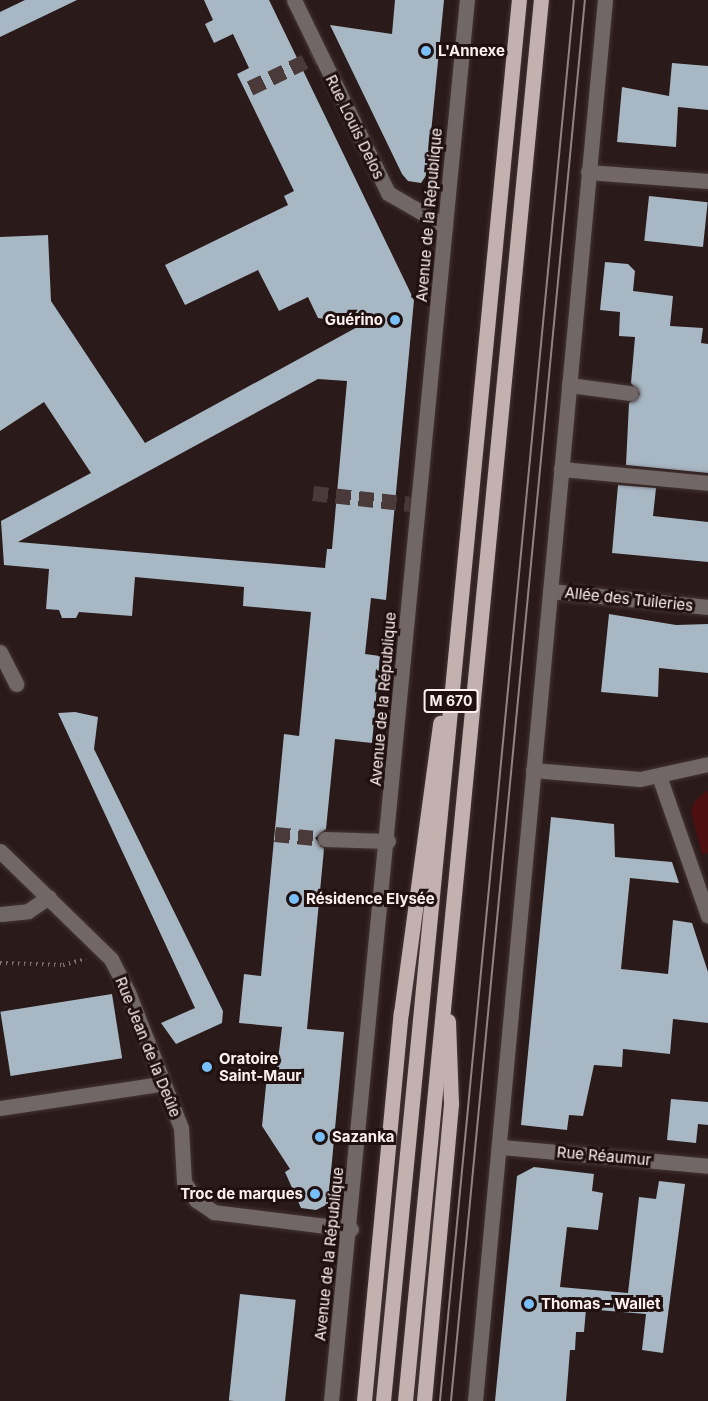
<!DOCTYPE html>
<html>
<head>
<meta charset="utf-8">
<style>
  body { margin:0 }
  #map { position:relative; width:708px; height:1401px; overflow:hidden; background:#2a1a19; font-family:Inter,sans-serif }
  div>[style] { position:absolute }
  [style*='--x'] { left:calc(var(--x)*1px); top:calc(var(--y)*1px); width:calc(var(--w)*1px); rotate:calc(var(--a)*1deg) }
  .green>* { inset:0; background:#4d0f10 }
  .building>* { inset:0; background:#a7b7c4; transform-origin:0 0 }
  .minor-tunnel>* { height:15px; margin-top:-7.5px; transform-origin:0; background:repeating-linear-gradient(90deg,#4a3a39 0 15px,transparent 0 23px) }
  .path>* { height:4px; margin-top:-2px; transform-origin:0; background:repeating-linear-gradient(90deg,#7d6f6e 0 1.5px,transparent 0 6px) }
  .roads { filter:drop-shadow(0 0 2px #433433) drop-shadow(0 0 2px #433433) }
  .minor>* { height:15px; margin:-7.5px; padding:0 7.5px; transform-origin:7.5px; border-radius:7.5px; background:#706766 }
  .major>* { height:15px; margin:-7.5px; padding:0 7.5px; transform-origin:7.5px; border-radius:7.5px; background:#c3b1af }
  .tram>* { height:1.5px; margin:-0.75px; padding:0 0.75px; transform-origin:0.75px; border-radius:0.75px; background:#928483 }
  .dots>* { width:16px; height:16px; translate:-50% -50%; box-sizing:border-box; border:3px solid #201110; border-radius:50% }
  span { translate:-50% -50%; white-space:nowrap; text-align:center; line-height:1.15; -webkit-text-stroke:6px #201110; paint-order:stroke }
  .shield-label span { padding:2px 4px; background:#201110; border:2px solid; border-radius:4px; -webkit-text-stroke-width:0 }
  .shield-label { font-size:14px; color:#fdf1f0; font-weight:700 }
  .poi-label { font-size:15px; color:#fdf1f0; font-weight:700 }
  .left { translate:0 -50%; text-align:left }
  .right { translate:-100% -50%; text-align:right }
  .street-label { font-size:15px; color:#fdf1f0 }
</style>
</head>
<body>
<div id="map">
  <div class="green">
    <i style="clip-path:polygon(708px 790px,708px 853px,702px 854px,691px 811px,694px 802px)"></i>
  </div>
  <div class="building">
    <i style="clip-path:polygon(25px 0,77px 0,0 37px,0 12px)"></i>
    <i style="clip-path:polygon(evenodd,204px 0,269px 0,414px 300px,386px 600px,371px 598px,365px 654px,380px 656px,372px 743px,335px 739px,326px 829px,315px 838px,324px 849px,307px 1029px,344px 1032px,328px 1204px,316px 1210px,301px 1208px,285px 1172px,290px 1169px,262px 1126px,267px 1075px,276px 1076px,282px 1027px,239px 1023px,244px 974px,261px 976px,284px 734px,299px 736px,311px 612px,243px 606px,244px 587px,135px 577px,132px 616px,79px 612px,76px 618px,62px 618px,59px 610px,46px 609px,49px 569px,4px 565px,1px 521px,91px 473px,44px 402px,0 431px,0 237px,48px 235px,51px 301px,145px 443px,361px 325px,318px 318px,308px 297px,279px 311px,258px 270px,185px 305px,165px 265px,288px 205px,284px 196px,294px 191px,237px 74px,249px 68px,233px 34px,214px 43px,205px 24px,213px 20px,204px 0,318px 379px,347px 381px,332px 549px,327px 549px,325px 568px,18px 542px,318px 379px)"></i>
    <i style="clip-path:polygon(395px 0,444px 0,427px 174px,421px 183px,408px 181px,402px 174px,330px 25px,392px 34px)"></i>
    <i style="clip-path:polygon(672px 63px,708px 66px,708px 110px,678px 107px,676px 147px,617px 142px,622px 87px,669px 96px)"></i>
    <i style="left:649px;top:196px;width:59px;height:45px;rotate:6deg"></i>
    <i style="clip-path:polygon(605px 262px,628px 264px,635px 271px,633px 291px,673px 296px,670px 326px,703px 328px,701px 343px,708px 344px,708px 473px,626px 465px,629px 403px,640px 394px,631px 383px,635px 337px,619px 336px,620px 312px,600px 310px)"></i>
    <i style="clip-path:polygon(618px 485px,656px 488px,653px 516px,708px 522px,708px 562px,612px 553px)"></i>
    <i style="clip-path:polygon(609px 614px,676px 625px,708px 624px,708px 673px,659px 668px,658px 697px,601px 692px)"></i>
    <i style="clip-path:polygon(75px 712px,98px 717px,94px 749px,223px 1011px,222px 1023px,176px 1044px,161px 1023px,195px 1008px,58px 713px)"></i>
    <i style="clip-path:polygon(551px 817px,614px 824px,615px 857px,672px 862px,679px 883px,630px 878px,621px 969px,668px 974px,673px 920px,692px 923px,708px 972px,708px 1023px,673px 1019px,670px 1054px,623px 1049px,622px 1067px,594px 1065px,583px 1116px,569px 1115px,567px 1130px,521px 1125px)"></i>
    <i style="left:112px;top:994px;width:65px;height:113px;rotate:81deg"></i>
    <i style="clip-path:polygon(671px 1099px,708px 1102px,708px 1125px,698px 1124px,696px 1143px,667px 1140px)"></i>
    <i style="clip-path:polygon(534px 1167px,594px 1174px,592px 1191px,603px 1193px,598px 1230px,567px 1227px,560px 1287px,628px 1293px,639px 1197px,656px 1199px,659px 1181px,685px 1184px,663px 1353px,642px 1350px,646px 1314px,586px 1309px,584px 1332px,576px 1332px,575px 1350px,570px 1350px,566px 1401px,495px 1401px,517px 1176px)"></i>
    <i style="left:240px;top:1294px;width:56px;height:107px;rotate:6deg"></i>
  </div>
  <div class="minor-tunnel">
    <i style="--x:250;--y:88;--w:78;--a:-25.9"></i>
    <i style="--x:313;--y:493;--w:108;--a:6.4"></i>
    <i style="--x:275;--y:834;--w:50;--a:5.7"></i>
  </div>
  <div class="path">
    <i style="--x:0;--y:963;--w:63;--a:1.8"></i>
    <i style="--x:63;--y:965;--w:24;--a:-15"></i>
  </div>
  <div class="roads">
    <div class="minor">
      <i style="--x:294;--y:0;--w:215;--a:64"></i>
      <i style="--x:388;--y:193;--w:66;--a:30.1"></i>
      <i style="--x:588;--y:172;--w:120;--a:4.3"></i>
      <i style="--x:569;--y:385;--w:62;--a:7.5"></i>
      <i style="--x:561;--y:469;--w:148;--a:5.4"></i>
      <i style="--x:550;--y:591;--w:159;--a:5.8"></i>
      <i style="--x:0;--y:652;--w:36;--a:63"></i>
      <i style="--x:533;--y:770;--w:107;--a:4.8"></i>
      <i style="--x:640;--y:779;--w:70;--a:-12.4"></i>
      <i style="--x:659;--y:776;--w:148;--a:70.7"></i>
      <i style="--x:325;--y:839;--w:63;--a:1.8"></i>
      <i style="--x:0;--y:851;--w:155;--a:44.2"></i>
      <i style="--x:111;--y:959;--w:37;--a:63"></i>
      <i style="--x:128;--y:992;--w:146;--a:68.7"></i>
      <i style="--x:181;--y:1128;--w:54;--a:86.8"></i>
      <i style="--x:184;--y:1182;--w:22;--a:56"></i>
      <i style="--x:196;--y:1200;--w:22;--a:34"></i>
      <i style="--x:214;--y:1212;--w:138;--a:7.1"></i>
      <i style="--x:1;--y:914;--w:27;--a:-6"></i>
      <i style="--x:28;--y:911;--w:25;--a:-34"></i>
      <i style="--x:0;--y:1108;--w:162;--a:-8.5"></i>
      <i style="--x:501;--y:1147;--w:208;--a:5.2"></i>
      <i style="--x:331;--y:1401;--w:1408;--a:-84.46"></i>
      <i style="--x:475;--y:1401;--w:1407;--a:-84.7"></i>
    </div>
    <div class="major">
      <i style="--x:364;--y:1401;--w:390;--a:-84.6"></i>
      <i style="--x:401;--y:1013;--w:293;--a:-82.3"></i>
      <i style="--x:383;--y:1401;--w:1408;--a:-84.46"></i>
      <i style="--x:405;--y:1401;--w:1408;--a:-84.46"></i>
      <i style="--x:424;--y:1401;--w:299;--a:-84.8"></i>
      <i style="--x:451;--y:1103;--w:82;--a:-92.1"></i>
    </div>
  </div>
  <div class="tram">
    <i style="--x:440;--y:1401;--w:1407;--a:-84.54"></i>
    <i style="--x:451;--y:1401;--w:1407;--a:-84.54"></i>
  </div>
  <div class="dots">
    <i style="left:426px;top:51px;background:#78bff7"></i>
    <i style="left:395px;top:320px;background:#78bff7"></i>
    <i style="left:294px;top:899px;background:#78bff7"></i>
    <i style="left:207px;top:1067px;background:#78bff7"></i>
    <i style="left:320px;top:1137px;background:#78bff7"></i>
    <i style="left:315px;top:1194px;background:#78bff7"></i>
    <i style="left:529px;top:1304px;background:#78bff7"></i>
  </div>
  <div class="shield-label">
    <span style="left:451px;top:701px">M 670</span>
  </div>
  <div class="poi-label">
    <span class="left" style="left:438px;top:51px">L'Annexe</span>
    <span class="right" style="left:383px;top:320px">Guérino</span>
    <span class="left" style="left:306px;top:899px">Résidence Elysée</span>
    <span class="left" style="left:219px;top:1067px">Oratoire<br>Saint-Maur</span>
    <span class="left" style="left:332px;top:1137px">Sazanka</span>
    <span class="right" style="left:303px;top:1194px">Troc de marques</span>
    <span class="left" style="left:541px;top:1304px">Thomas - Wallet</span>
  </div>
  <div class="street-label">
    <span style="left:355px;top:127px;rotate:64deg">Rue Louis Delos</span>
    <span style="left:429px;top:215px;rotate:-85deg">Avenue de la République</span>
    <span style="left:629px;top:599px;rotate:6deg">Allée des Tuileries</span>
    <span style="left:383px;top:699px;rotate:-85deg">Avenue de la République</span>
    <span style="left:148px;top:1047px;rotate:68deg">Rue Jean de la Deûle</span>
    <span style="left:604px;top:1156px;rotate:5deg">Rue Réaumur</span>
    <span style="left:329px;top:1254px;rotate:-84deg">Avenue de la République</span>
  </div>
</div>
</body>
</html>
